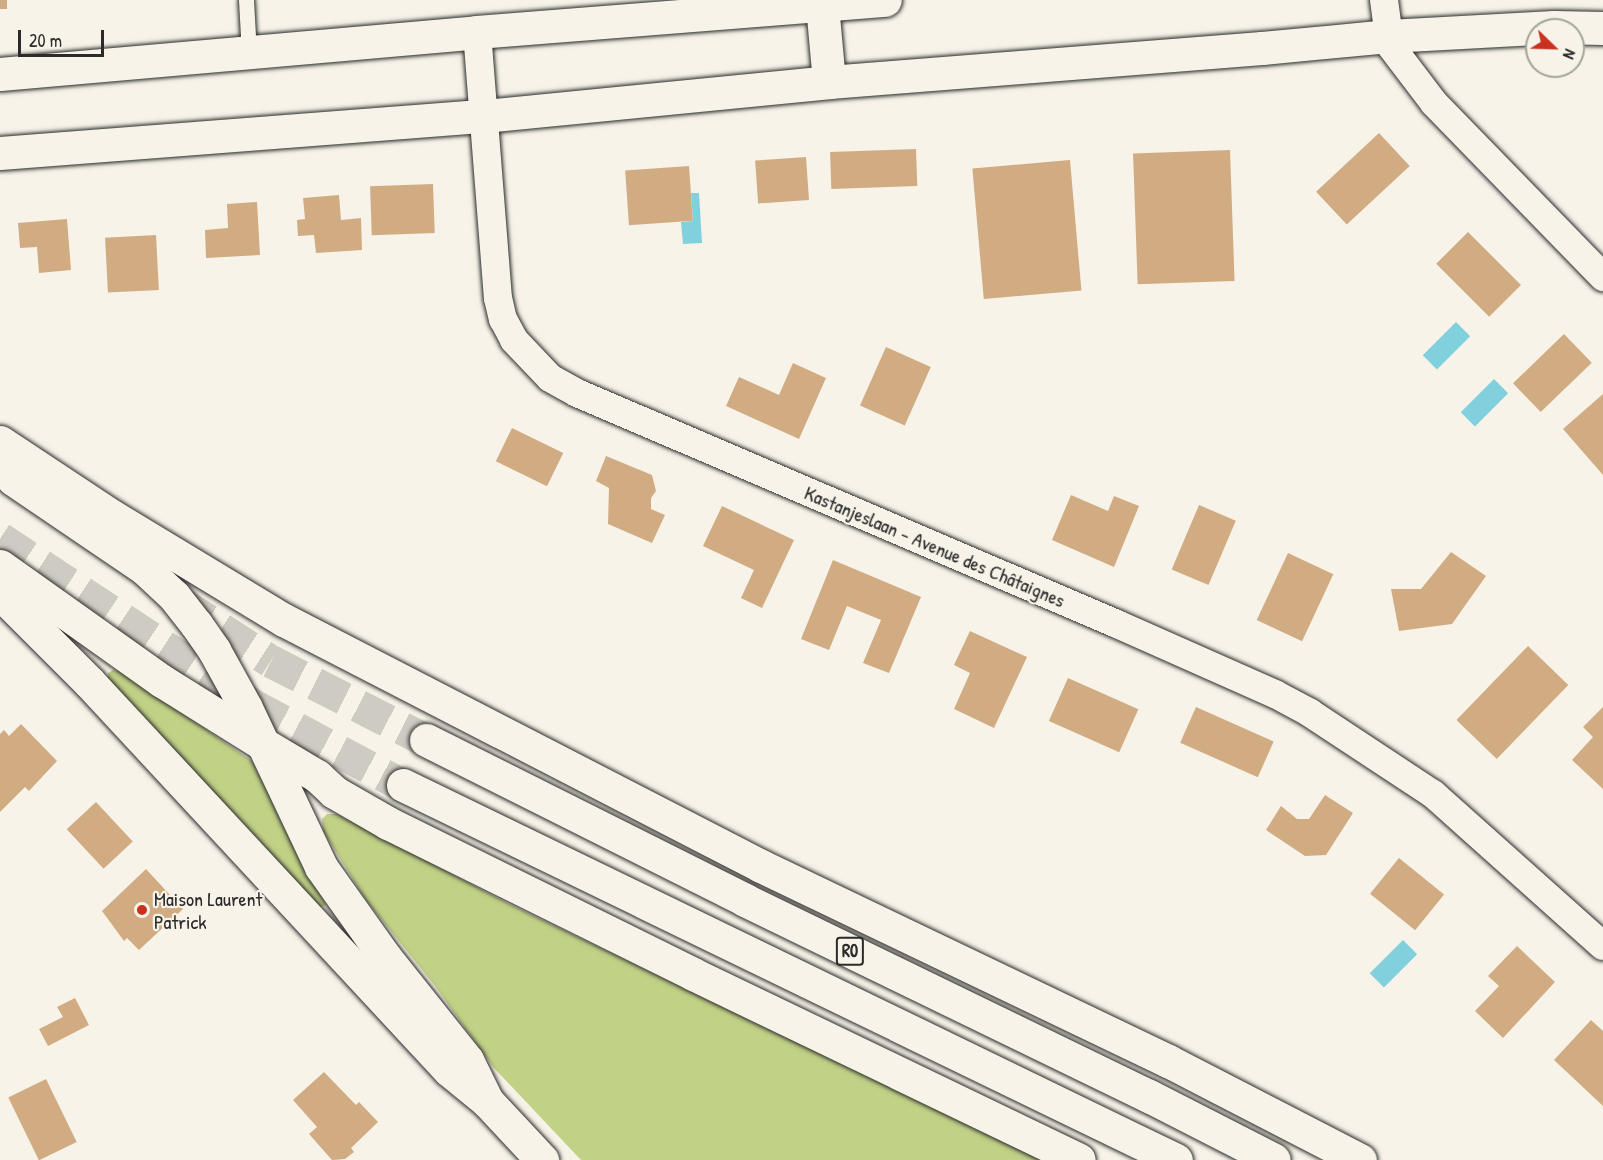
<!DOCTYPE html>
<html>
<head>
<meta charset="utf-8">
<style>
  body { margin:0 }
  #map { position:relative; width:1603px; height:1160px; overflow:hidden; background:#f7f3e8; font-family:"Patrick Hand",sans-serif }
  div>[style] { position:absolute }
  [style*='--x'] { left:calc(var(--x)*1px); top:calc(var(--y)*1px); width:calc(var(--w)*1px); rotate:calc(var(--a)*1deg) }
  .green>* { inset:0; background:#c1d186 }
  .water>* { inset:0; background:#81d0dd; transform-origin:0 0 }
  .building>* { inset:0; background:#d1ac83; transform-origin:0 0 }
  .highway-tunnel>* { height:33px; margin-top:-16.5px; transform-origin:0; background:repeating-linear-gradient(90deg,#cecbc2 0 33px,transparent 0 49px) }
  .roads { filter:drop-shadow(0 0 2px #2b2b2b) drop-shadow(0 0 2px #2b2b2b) }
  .lane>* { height:15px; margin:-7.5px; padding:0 7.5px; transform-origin:7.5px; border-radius:7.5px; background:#f7f3e8 }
  .street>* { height:28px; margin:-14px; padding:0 14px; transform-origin:14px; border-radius:14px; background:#f7f3e8 }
  .secondary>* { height:33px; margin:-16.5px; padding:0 16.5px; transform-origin:16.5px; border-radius:16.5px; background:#f7f3e8 }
  .primary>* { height:33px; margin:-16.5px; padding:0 16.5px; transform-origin:16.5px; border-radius:16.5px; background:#f7f3e8 }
  .highway>* { height:33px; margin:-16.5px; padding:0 16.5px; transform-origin:16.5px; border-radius:16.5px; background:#f7f3e8 }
  .dots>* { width:16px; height:16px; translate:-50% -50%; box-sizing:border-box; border:3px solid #f7f3e8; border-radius:50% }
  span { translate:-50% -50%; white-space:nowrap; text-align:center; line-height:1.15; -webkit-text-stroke:4.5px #f7f3e8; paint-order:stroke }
  .shield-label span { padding:2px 4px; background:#f7f3e8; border:2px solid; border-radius:4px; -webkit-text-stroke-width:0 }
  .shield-label { font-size:18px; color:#2b2b2b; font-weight:700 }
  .street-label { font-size:20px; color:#2b2b2b }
  .poi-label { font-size:20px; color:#2b2b2b }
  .left { translate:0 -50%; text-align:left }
  .north { position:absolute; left:1525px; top:18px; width:60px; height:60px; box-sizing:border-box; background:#f7f3e8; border:2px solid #a5a39c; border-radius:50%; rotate:113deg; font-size:16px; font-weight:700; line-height:24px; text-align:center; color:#2b2b2b }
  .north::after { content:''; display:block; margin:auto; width:21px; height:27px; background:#c8321e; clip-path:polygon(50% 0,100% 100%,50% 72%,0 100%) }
  .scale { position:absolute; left:18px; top:30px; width:86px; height:27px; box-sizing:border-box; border:3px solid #2b2b2b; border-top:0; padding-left:8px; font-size:18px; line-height:21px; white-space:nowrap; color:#2b2b2b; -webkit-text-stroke:4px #f7f3e8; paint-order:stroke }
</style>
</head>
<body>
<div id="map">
  <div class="green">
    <i style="clip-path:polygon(113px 670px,120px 671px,252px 761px,326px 905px,320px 907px,108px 681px,108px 673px)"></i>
    <i style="clip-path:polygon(327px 814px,337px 814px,513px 906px,1042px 1160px,581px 1160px,494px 1068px,435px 986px,366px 900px,323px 831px,322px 819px)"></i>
  </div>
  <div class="water">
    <i style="clip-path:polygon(691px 193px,699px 193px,702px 243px,683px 244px,681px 222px,693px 221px)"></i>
    <i style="left:1456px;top:322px;width:20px;height:47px;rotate:45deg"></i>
    <i style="left:1494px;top:379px;width:20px;height:47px;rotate:45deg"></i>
    <i style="left:1403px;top:940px;width:20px;height:47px;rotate:45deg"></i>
  </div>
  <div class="building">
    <i style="left:0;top:0;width:7px;height:9px"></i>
    <i style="left:1379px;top:133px;width:45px;height:86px;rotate:47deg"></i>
    <i style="left:916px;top:149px;width:37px;height:86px;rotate:88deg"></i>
    <i style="left:1230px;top:150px;width:131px;height:97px;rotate:88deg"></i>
    <i style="left:806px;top:157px;width:43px;height:51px;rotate:86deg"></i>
    <i style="left:1070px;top:160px;width:131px;height:98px;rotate:85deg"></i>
    <i style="left:689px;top:166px;width:55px;height:64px;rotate:86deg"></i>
    <i style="left:433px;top:184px;width:49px;height:63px;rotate:88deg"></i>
    <i style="clip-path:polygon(339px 195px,341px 220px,361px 218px,362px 250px,316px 253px,314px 235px,298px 236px,297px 220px,305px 219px,303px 198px)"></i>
    <i style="clip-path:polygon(257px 202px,260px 255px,206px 258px,205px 230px,228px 228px,227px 204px)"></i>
    <i style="clip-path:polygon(67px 219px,71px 270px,39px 273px,37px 247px,20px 248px,18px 223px)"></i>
    <i style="left:1468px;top:232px;width:75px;height:45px;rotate:45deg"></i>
    <i style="left:156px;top:235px;width:55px;height:51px;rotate:87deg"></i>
    <i style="left:1564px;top:334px;width:40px;height:71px;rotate:46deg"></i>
    <i style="left:886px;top:347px;width:49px;height:64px;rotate:24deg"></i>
    <i style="clip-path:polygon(793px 363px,826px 378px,799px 439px,726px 406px,739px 377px,779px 395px)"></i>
    <i style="clip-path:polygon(1603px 394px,1603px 475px,1563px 429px)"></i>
    <i style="left:512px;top:428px;width:57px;height:37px;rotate:26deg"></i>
    <i style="clip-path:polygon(606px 456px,652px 475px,656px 491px,651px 498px,651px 509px,665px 515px,652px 543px,608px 524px,609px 488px,596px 481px)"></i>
    <i style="clip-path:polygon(1071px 495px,1108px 511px,1114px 496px,1139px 506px,1114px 567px,1052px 540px)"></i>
    <i style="left:1199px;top:505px;width:40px;height:70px;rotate:23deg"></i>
    <i style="clip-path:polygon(722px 506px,794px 540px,762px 608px,741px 598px,754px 570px,703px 546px)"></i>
    <i style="clip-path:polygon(1451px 552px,1486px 576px,1452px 624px,1399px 631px,1391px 589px,1421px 589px)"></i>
    <i style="left:1288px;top:553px;width:50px;height:74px;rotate:25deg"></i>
    <i style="clip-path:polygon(833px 560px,921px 597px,889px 673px,863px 663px,881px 620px,847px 606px,829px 650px,801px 639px)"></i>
    <i style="clip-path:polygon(970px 631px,1027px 657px,994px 728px,954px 709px,970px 673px,954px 665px)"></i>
    <i style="left:1528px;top:646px;width:56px;height:103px;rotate:44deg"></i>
    <i style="left:1068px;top:678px;width:77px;height:47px;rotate:24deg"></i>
    <i style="left:1196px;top:707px;width:85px;height:39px;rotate:24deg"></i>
    <i style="clip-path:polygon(1603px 707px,1603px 789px,1572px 760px,1593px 737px,1583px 727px)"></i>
    <i style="clip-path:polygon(21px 724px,57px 761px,29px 791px,25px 787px,0 812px,0 734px,4px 730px,9px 736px)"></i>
    <i style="clip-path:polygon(1325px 795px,1353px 813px,1326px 855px,1305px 856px,1266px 830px,1281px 806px,1297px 819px,1309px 819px)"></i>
    <i style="left:96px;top:802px;width:54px;height:40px;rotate:47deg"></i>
    <i style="left:1399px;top:858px;width:58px;height:46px;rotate:39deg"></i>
    <i style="clip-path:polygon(146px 869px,183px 909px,139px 950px,127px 938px,124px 941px,102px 911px)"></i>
    <i style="clip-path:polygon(1517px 946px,1555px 982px,1503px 1038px,1475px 1011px,1499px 986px,1488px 976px)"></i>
    <i style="clip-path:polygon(75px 998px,89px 1025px,48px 1046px,39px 1029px,63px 1017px,57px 1007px)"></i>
    <i style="clip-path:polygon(1591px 1020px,1603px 1031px,1603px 1106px,1554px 1060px)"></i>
    <i style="clip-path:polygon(324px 1072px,356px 1105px,359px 1102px,378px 1122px,351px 1148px,354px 1152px,345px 1159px,332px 1160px,309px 1134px,317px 1127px,293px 1100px)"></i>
    <i style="left:46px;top:1079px;width:70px;height:42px;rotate:64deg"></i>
  </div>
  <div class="highway-tunnel">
    <i style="--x:0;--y:538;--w:303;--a:33.4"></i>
    <i style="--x:253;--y:705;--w:170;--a:28.1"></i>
    <i style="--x:180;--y:602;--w:108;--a:33"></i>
    <i style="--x:271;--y:661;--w:174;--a:27"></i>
  </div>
  <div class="roads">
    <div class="lane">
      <i style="--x:246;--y:0;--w:54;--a:86.8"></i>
    </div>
    <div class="street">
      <i style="--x:1384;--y:0;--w:45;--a:82.4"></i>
      <i style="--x:1390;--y:45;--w:73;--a:52.8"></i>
      <i style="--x:1434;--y:103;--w:243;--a:45.8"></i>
      <i style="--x:477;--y:32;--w:267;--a:85.5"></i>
      <i style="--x:498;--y:298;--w:22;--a:77"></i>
      <i style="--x:503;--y:319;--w:24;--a:62"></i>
      <i style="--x:514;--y:340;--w:52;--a:46.5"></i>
      <i style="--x:550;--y:378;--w:31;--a:29"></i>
      <i style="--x:577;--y:393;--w:587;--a:23.16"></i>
      <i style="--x:1117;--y:624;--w:173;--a:23.9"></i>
      <i style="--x:1275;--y:694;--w:40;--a:28"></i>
      <i style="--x:1310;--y:713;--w:147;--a:33.4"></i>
      <i style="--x:1433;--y:794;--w:228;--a:41.8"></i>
    </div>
    <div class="secondary">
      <i style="--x:822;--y:5;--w:77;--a:84.8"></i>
      <i style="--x:0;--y:74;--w:479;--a:-5"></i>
      <i style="--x:477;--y:32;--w:409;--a:-4.5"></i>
      <i style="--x:0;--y:153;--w:485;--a:-4.4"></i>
      <i style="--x:484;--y:116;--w:347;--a:-5.6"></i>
      <i style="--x:829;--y:82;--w:434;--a:-4.5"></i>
      <i style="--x:1262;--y:48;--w:127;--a:-5.4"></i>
      <i style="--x:1388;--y:36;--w:166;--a:-3.1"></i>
      <i style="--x:1554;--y:27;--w:49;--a:1.2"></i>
      <i style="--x:0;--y:461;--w:22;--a:54"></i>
      <i style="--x:13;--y:479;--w:158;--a:34.2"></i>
      <i style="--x:144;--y:568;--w:41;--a:43"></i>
      <i style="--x:174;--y:596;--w:36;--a:52"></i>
      <i style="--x:196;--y:624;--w:32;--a:55"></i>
      <i style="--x:214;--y:650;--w:66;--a:61.1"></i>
      <i style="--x:246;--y:708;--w:176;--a:64.7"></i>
      <i style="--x:321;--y:867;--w:110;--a:54.6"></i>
      <i style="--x:385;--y:957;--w:132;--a:51.5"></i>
      <i style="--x:467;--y:1060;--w:46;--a:64"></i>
      <i style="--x:0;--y:581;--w:20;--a:70"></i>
      <i style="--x:7;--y:600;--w:116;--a:45"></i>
      <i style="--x:89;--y:682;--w:529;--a:47.14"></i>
      <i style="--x:449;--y:1070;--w:49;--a:39.2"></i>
      <i style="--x:487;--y:1101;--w:81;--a:47"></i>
    </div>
    <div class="primary">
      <i style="--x:0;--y:566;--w:199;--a:35.4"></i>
      <i style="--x:162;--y:681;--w:119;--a:32"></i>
    </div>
    <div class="highway">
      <i style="--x:0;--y:442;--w:134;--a:33.5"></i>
      <i style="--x:112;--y:516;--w:201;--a:31.2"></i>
      <i style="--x:284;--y:620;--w:537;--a:27.28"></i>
      <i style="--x:761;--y:866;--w:451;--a:25.6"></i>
      <i style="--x:1168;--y:1061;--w:216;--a:27.3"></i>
      <i style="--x:426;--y:740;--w:357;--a:26.6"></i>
      <i style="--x:745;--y:900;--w:449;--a:25.9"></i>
      <i style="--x:1149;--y:1096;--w:140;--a:27.1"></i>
      <i style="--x:263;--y:744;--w:63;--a:30.7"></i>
      <i style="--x:317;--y:776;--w:23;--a:43"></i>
      <i style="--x:334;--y:792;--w:62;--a:29.9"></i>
      <i style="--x:388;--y:823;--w:340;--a:26.3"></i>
      <i style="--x:693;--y:974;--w:428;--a:25.7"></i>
      <i style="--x:403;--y:785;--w:859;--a:25.88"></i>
    </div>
  </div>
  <div class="dots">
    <i style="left:142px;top:910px;background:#c8321e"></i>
  </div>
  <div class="shield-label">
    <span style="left:850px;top:951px">R0</span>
  </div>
  <div class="street-label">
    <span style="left:935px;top:546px;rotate:23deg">Kastanjeslaan - Avenue des Châtaignes</span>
  </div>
  <div class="poi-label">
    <span class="left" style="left:154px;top:910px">Maison Laurent<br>Patrick</span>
  </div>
  <div class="north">N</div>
  <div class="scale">20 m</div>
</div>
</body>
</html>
